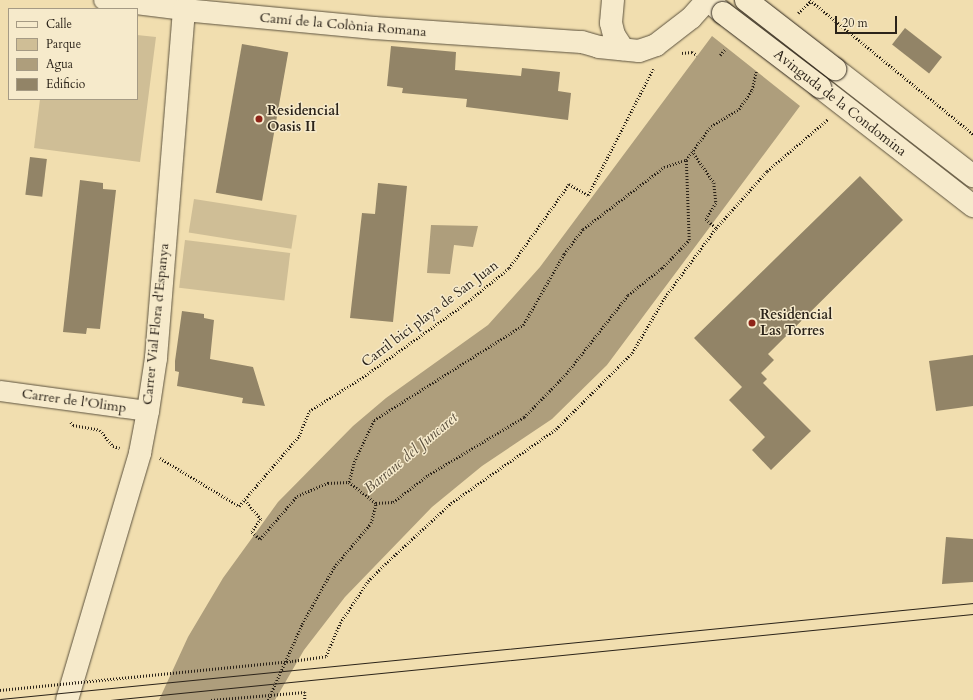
<!DOCTYPE html>
<html>
<head>
<meta charset="utf-8">
<style>
  body { margin:0 }
  #map { position:relative; width:973px; height:700px; overflow:hidden; background:#f1deaf; font-family:Cardo,serif }
  div>[style] { position:absolute }
  [style*='--x'] { left:calc(var(--x)*1px); top:calc(var(--y)*1px); width:calc(var(--w)*1px); rotate:calc(var(--a)*1deg) }
  .green>* { inset:0; background:#cfbe96; transform-origin:0 0 }
  .water>* { inset:0; background:#ae9e7c }
  .building>* { inset:0; background:#928467; transform-origin:0 0 }
  .path>* { height:2.5px; margin-top:-1.25px; transform-origin:0; background:repeating-linear-gradient(90deg,#2b2319 0 1px,transparent 0 3px) }
  .roads { filter:drop-shadow(0 0 1px #5c523e) drop-shadow(0 0 1px #5c523e) }
  .minor>* { height:20px; margin:-10px; padding:0 10px; transform-origin:10px; border-radius:10px; background:#f6eacb }
  .tertiary>* { height:22px; margin:-11px; padding:0 11px; transform-origin:11px; border-radius:11px; background:#f6eacb }
  .secondary>* { height:22px; margin:-11px; padding:0 11px; transform-origin:11px; border-radius:11px; background:#f6eacb }
  .tram>* { height:1px; margin:-0.5px; padding:0 0.5px; transform-origin:0.5px; border-radius:0.5px; background:#2b2319 }
  .path-bridge>* { height:2.5px; margin-top:-1.25px; transform-origin:0; background:repeating-linear-gradient(90deg,#2b2319 0 1px,transparent 0 3px) }
  .bridges { filter:drop-shadow(0 0 1px #2b2319) drop-shadow(0 0 1px #2b2319) }
  .secondary-bridge>* { height:22px; margin:-11px; padding:0 11px; transform-origin:11px; border-radius:11px; background:#f6eacb }
  .dots>* { width:11px; height:11px; translate:-50% -50%; box-sizing:border-box; border:2px solid #f6eacb; border-radius:50% }
  span { translate:-50% -50%; white-space:nowrap; text-align:center; line-height:1.15; -webkit-text-stroke:3px #f6eacb; paint-order:stroke }
  .street-label { font-size:14px; color:#2b2319 }
  .poi-label { font-size:14px; color:#2b2319; font-weight:700 }
  .left { translate:0 -50%; text-align:left }
  .water-label { font-size:15px; color:#594e3c; font-style:italic }
  .legend { position:absolute; left:8px; top:8px; width:130px; height:92px; box-sizing:border-box; background:#f6eacb; border:1px solid #a59a84; margin:0; padding:5px 7px; list-style:none; font-size:12px; color:#2b2319 }
  .legend li { display:flex; align-items:center; gap:8px; height:20px }
  .legend b { width:20px; border:1px solid #a59a84 }
  .scale { position:absolute; left:835px; top:16px; width:62px; height:18px; box-sizing:border-box; border:2px solid #2b2319; border-top:0; padding-left:5px; font-size:12px; line-height:14px; white-space:nowrap; color:#2b2319; -webkit-text-stroke:3px #f6eacb; paint-order:stroke }
</style>
</head>
<body>
<div id="map">
  <div class="green">
    <i style="clip-path:polygon(137px 35px,156px 37px,140px 162px,34px 148px,40px 99px,137px 99px)"></i>
    <i style="left:194px;top:199px;width:104px;height:34px;rotate:9deg"></i>
    <i style="left:185px;top:240px;width:106px;height:48px;rotate:7deg"></i>
  </div>
  <div class="water">
    <i style="clip-path:polygon(712px 36px,800px 106px,607px 365px,552px 419px,482px 466px,432px 507px,345px 597px,304px 650px,275px 700px,159px 700px,188px 637px,223px 578px,278px 502px,353px 426px,386px 398px,488px 325px,540px 267px)"></i>
    <i style="clip-path:polygon(431px 225px,478px 226px,473px 247px,454px 245px,450px 274px,427px 273px)"></i>
  </div>
  <div class="building">
    <i style="left:905px;top:28px;width:47px;height:21px;rotate:38deg"></i>
    <i style="left:242px;top:44px;width:47px;height:151px;rotate:10deg"></i>
    <i style="clip-path:polygon(391px 46px,456px 52px,455px 70px,521px 76px,522px 68px,560px 72px,558px 91px,571px 93px,568px 120px,466px 107px,467px 99px,402px 93px,403px 88px,387px 86px)"></i>
    <i style="left:30px;top:157px;width:17px;height:38px;rotate:7deg"></i>
    <i style="clip-path:polygon(860px 176px,903px 220px,768px 354px,774px 360px,761px 373px,767px 379px,763px 383px,811px 431px,771px 470px,752px 450px,765px 437px,729px 400px,742px 387px,694px 338px)"></i>
    <i style="clip-path:polygon(80px 180px,103px 183px,103px 189px,116px 190px,100px 329px,87px 328px,86px 334px,63px 332px)"></i>
    <i style="clip-path:polygon(378px 183px,407px 186px,393px 322px,350px 318px,362px 213px,375px 214px)"></i>
    <i style="clip-path:polygon(182px 311px,204px 314px,204px 318px,214px 320px,210px 359px,253px 367px,265px 406px,242px 403px,243px 398px,177px 386px,179px 372px,175px 371px,175px 361px)"></i>
    <i style="clip-path:polygon(973px 355px,973px 406px,936px 411px,929px 361px)"></i>
    <i style="clip-path:polygon(946px 537px,973px 539px,973px 582px,942px 584px)"></i>
  </div>
  <div class="path">
    <i style="--x:810;--y:0;--w:211;--a:39.4"></i>
    <i style="--x:798;--y:13;--w:18;--a:-43"></i>
    <i style="--x:682;--y:53;--w:10;--a:-6"></i>
    <i style="--x:692;--y:52;--w:6;--a:31"></i>
    <i style="--x:720;--y:55;--w:9;--a:-49"></i>
    <i style="--x:692;--y:151;--w:39;--a:55"></i>
    <i style="--x:714;--y:183;--w:20;--a:84"></i>
    <i style="--x:716;--y:203;--w:19;--a:122"></i>
    <i style="--x:706;--y:219;--w:13;--a:42"></i>
    <i style="--x:71;--y:422;--w:4;--a:56"></i>
    <i style="--x:73;--y:425;--w:27;--a:10"></i>
    <i style="--x:100;--y:430;--w:21;--a:51"></i>
    <i style="--x:113;--y:446;--w:7;--a:16"></i>
    <i style="--x:160;--y:458;--w:92;--a:31.3"></i>
    <i style="--x:239;--y:506;--w:92;--a:-49.4"></i>
    <i style="--x:299;--y:436;--w:27;--a:-68"></i>
    <i style="--x:309;--y:411;--w:60;--a:-32.1"></i>
    <i style="--x:360;--y:379;--w:130;--a:-35.6"></i>
    <i style="--x:466;--y:303;--w:55;--a:-39.1"></i>
    <i style="--x:509;--y:268;--w:103;--a:-54.5"></i>
    <i style="--x:569;--y:184;--w:22;--a:30"></i>
    <i style="--x:588;--y:195;--w:142;--a:-62.7"></i>
    <i style="--x:349;--y:482;--w:34;--a:38"></i>
    <i style="--x:245;--y:500;--w:25;--a:50"></i>
    <i style="--x:261;--y:519;--w:16;--a:125"></i>
    <i style="--x:252;--y:532;--w:11;--a:41"></i>
    <i style="--x:260;--y:539;--w:57;--a:-49.3"></i>
    <i style="--x:297;--y:496;--w:34;--a:-23"></i>
    <i style="--x:328;--y:483;--w:21;--a:-3"></i>
    <i style="--x:349;--y:482;--w:21;--a:-76"></i>
    <i style="--x:354;--y:462;--w:47;--a:-64.5"></i>
    <i style="--x:374;--y:420;--w:177;--a:-32.5"></i>
    <i style="--x:523;--y:325;--w:82;--a:-60"></i>
    <i style="--x:564;--y:254;--w:31;--a:-53"></i>
    <i style="--x:583;--y:229;--w:102;--a:-37.4"></i>
    <i style="--x:664;--y:167;--w:23;--a:-18"></i>
    <i style="--x:292;--y:661;--w:34;--a:-8"></i>
    <i style="--x:326;--y:656;--w:36;--a:-67"></i>
    <i style="--x:340;--y:623;--w:50;--a:-56.3"></i>
    <i style="--x:368;--y:581;--w:24;--a:-45"></i>
    <i style="--x:385;--y:564;--w:90;--a:-42.7"></i>
    <i style="--x:451;--y:503;--w:128;--a:-35.2"></i>
    <i style="--x:556;--y:429;--w:107;--a:-45"></i>
    <i style="--x:632;--y:353;--w:65;--a:-59.5"></i>
    <i style="--x:665;--y:297;--w:86;--a:-53.5"></i>
    <i style="--x:716;--y:228;--w:76;--a:-48.2"></i>
    <i style="--x:767;--y:171;--w:80;--a:-40.4"></i>
    <i style="--x:305;--y:692;--w:8;--a:90"></i>
    <i style="--x:268;--y:700;--w:83;--a:-65.9"></i>
    <i style="--x:302;--y:624;--w:65;--a:-60.7"></i>
    <i style="--x:334;--y:567;--w:57;--a:-49.9"></i>
    <i style="--x:371;--y:523;--w:21;--a:-76"></i>
    <i style="--x:376;--y:503;--w:17;--a:-3"></i>
    <i style="--x:393;--y:502;--w:44;--a:-37.6"></i>
    <i style="--x:428;--y:475;--w:112;--a:-31.1"></i>
    <i style="--x:524;--y:417;--w:60;--a:-45.7"></i>
    <i style="--x:566;--y:374;--w:100;--a:-51.9"></i>
    <i style="--x:628;--y:295;--w:43;--a:-38.5"></i>
    <i style="--x:662;--y:268;--w:39;--a:-46"></i>
    <i style="--x:689;--y:240;--w:80;--a:-92.1"></i>
    <i style="--x:686;--y:160;--w:42;--a:-53.7"></i>
    <i style="--x:711;--y:126;--w:33;--a:-31"></i>
    <i style="--x:739;--y:109;--w:23;--a:-56"></i>
    <i style="--x:752;--y:90;--w:19;--a:-78"></i>
  </div>
  <div class="roads">
    <div class="minor">
      <i style="--x:104;--y:0;--w:81;--a:7.1"></i>
      <i style="--x:0;--y:391;--w:149;--a:7.7"></i>
    </div>
    <div class="tertiary">
      <i style="--x:613;--y:0;--w:23;--a:95"></i>
      <i style="--x:611;--y:23;--w:12;--a:76"></i>
      <i style="--x:614;--y:35;--w:17;--a:57"></i>
      <i style="--x:67;--y:700;--w:258;--a:-73.5"></i>
      <i style="--x:140;--y:453;--w:43;--a:-79.2"></i>
      <i style="--x:148;--y:411;--w:54;--a:-81.4"></i>
      <i style="--x:156;--y:358;--w:349;--a:-85.4"></i>
      <i style="--x:184;--y:10;--w:191;--a:5.4"></i>
      <i style="--x:374;--y:28;--w:208;--a:3.9"></i>
      <i style="--x:582;--y:42;--w:18;--a:16"></i>
      <i style="--x:599;--y:47;--w:40;--a:5.7"></i>
      <i style="--x:639;--y:51;--w:18;--a:-19"></i>
      <i style="--x:656;--y:45;--w:44;--a:-37.6"></i>
      <i style="--x:691;--y:18;--w:24;--a:-48"></i>
    </div>
    <div class="secondary">
      <i style="--x:708;--y:0;--w:20;--a:41"></i>
      <i style="--x:835;--y:69;--w:175;--a:37.8"></i>
      <i style="--x:820;--y:87;--w:194;--a:37.9"></i>
    </div>
  </div>
  <div class="tram">
    <i style="--x:0;--y:699;--w:978;--a:-5.63"></i>
    <i style="--x:110;--y:700;--w:867;--a:-5.69"></i>
  </div>
  <div class="path-bridge">
    <i style="--x:0;--y:690;--w:293;--a:-5.7"></i>
    <i style="--x:211;--y:700;--w:94;--a:-4.9"></i>
  </div>
  <div class="bridges">
    <div class="secondary-bridge">
      <i style="--x:746;--y:0;--w:113;--a:37.8"></i>
      <i style="--x:723;--y:13;--w:122;--a:37.3"></i>
    </div>
  </div>
  <div class="dots">
    <i style="left:259px;top:119px;background:#8f2418"></i>
    <i style="left:752px;top:323px;background:#8f2418"></i>
  </div>
  <div class="street-label">
    <span style="left:343px;top:25px;rotate:5deg">Camí de la Colònia Romana</span>
    <span style="left:840px;top:103px;rotate:38deg">Avinguda de la Condomina</span>
    <span style="left:430px;top:314px;rotate:-37deg">Carril bici playa de San Juan</span>
    <span style="left:156px;top:324px;rotate:-84deg">Carrer Vial Flora d'Espanya</span>
    <span style="left:74px;top:401px;rotate:8deg">Carrer de l'Olimp</span>
  </div>
  <div class="poi-label">
    <span class="left" style="left:267px;top:119px">Residencial<br>Oasis II</span>
    <span class="left" style="left:760px;top:323px">Residencial<br>Las Torres</span>
  </div>
  <div class="water-label">
    <span style="left:411px;top:453px;rotate:-40deg">Barranc del Juncaret</span>
  </div>
  <ul class="legend">
  <li><b style="height:5px;background:#f6eacb"></b>Calle</li>
  <li><b style="height:11px;background:#cfbe96"></b>Parque</li>
  <li><b style="height:11px;background:#ae9e7c"></b>Agua</li>
  <li><b style="height:11px;background:#928467"></b>Edificio</li>
  </ul>
  <div class="scale">20 m</div>
</div>
</body>
</html>
